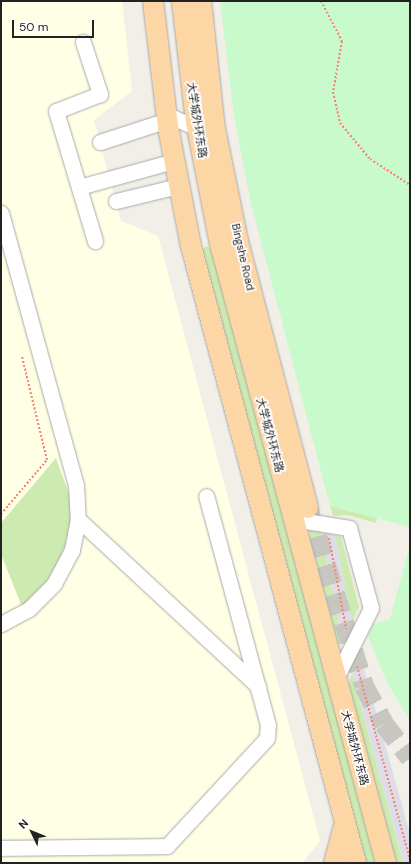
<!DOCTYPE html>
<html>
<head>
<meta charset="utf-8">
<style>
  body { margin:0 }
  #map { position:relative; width:411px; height:864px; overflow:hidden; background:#f2efe9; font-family:"DM Sans","Noto Sans SC",sans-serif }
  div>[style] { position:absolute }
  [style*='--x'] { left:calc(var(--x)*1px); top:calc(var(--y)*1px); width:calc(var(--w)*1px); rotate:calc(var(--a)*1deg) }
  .education>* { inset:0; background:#ffffe5 }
  .grass>* { inset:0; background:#cdebb0 }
  .park>* { inset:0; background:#c8facc }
  .plaza>* { inset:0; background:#dddde8 }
  .major-tunnel>* { height:20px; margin-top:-10px; transform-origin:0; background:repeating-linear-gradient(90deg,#c8c6c1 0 20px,transparent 0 30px) }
  .path>* { height:2px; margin-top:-1px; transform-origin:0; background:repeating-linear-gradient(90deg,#fa8072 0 2px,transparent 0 4px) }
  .roads { filter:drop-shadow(0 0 1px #a9a9a9) drop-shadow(0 0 1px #a9a9a9) }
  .minor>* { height:15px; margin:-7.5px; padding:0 7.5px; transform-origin:7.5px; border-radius:7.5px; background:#fff }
  .major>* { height:20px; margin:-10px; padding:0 10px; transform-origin:10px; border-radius:10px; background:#fcd6a4 }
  span { translate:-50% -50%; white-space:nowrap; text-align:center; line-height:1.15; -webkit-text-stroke:3.5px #fff; paint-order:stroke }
  .street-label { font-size:11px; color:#222 }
  .frame { position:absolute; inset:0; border:2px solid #222; pointer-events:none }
  .north { position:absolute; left:12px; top:812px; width:40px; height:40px; -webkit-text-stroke:3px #fff; paint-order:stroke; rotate:313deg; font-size:11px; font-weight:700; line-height:16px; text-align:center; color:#222 }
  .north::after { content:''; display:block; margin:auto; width:14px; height:18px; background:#222; clip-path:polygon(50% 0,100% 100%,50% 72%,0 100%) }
  .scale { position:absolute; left:12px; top:20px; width:82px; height:18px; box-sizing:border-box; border:2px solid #222; border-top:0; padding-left:5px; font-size:12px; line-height:14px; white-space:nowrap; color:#222; -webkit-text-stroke:3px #fff; paint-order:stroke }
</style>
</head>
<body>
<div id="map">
  <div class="education">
    <i style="clip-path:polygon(1px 1px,122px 1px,132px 91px,94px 120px,121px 221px,158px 236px,320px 841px,302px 863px,1px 863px)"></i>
  </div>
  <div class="grass">
    <i style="clip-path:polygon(206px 246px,212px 250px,376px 863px,365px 863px,202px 250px)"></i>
    <i style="clip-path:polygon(56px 458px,77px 516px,49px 587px,22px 607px,1px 554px,1px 523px)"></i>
    <i style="clip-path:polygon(330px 506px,377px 518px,376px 523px,348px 515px,333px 516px)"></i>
    <i style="clip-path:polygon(308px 528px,321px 531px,342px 640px,338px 646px)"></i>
    <i style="clip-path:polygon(335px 535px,341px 537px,359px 607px,352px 622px)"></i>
    <i style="clip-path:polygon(352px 673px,403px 862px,397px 863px,394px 863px,348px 686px)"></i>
  </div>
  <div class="park">
    <i style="clip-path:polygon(220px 1px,410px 1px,410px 527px,330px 506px,251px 204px,234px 116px)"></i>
    <i style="clip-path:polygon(410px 545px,410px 720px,387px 683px,368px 636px,373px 624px,390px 619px)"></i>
  </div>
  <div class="plaza">
    <i style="clip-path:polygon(321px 531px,335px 535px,352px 622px,342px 640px)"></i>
    <i style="clip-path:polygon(360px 654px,410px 834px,410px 863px,397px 863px,403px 861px,352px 673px)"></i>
  </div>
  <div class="major-tunnel">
    <i style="--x:308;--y:508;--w:187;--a:72.5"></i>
    <i style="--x:364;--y:686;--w:43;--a:62.2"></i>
    <i style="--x:384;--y:724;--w:43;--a:52.6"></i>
  </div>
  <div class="path">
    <i style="--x:321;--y:1;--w:45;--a:62.3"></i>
    <i style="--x:342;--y:41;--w:52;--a:100"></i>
    <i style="--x:333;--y:92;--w:32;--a:77"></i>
    <i style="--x:340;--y:123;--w:47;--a:50.2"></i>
    <i style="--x:370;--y:159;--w:48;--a:33"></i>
    <i style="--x:1;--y:514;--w:71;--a:-49.6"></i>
    <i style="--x:47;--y:460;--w:106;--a:-103.6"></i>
    <i style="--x:329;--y:538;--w:93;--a:79.4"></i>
    <i style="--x:357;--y:666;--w:201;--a:74.7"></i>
  </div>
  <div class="roads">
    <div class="minor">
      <i style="--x:83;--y:42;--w:55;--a:71.9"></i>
      <i style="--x:100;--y:94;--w:47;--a:158.9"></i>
      <i style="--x:56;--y:111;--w:136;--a:73.3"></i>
      <i style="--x:100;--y:142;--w:78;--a:-18"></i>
      <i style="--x:174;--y:118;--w:25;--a:23"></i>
      <i style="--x:79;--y:187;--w:98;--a:-15.3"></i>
      <i style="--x:116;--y:201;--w:64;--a:-13.6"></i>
      <i style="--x:1;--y:213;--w:282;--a:74.6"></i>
      <i style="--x:76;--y:485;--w:34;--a:87"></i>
      <i style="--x:78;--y:519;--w:32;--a:101"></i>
      <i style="--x:72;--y:550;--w:38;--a:118"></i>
      <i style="--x:54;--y:584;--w:35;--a:135"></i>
      <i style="--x:29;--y:609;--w:32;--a:152"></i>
      <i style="--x:78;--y:519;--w:246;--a:42.9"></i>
      <i style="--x:293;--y:519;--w:57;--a:9.1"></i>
      <i style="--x:349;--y:528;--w:83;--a:74.6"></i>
      <i style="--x:371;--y:608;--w:78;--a:116.6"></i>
      <i style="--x:1;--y:848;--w:166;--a:-0.7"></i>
      <i style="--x:167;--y:846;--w:147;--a:-47.2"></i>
      <i style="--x:267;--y:738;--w:13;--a:-86"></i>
      <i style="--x:268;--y:725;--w:237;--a:-105.1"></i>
    </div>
    <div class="major">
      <i style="--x:153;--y:1;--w:127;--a:83.2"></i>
      <i style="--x:168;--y:127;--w:121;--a:79.1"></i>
      <i style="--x:191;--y:246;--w:639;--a:75.03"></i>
      <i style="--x:182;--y:1;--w:122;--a:83.4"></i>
      <i style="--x:196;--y:122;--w:124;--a:78.9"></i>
      <i style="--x:220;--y:244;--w:641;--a:74.99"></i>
      <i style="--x:201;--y:1;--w:129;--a:83.8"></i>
      <i style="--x:215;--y:129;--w:114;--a:78.4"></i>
      <i style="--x:238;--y:241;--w:276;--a:75.3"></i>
      <i style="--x:334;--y:863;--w:38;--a:-75"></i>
    </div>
  </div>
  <div class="street-label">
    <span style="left:197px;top:120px;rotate:81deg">大学城外环东路</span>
    <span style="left:243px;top:257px;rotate:77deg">Bingshe Road</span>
    <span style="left:270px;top:435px;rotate:75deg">大学城外环东路</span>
    <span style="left:355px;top:748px;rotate:75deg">大学城外环东路</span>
  </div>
  <div class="frame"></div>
  <div class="north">N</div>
  <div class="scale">50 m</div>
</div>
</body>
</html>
